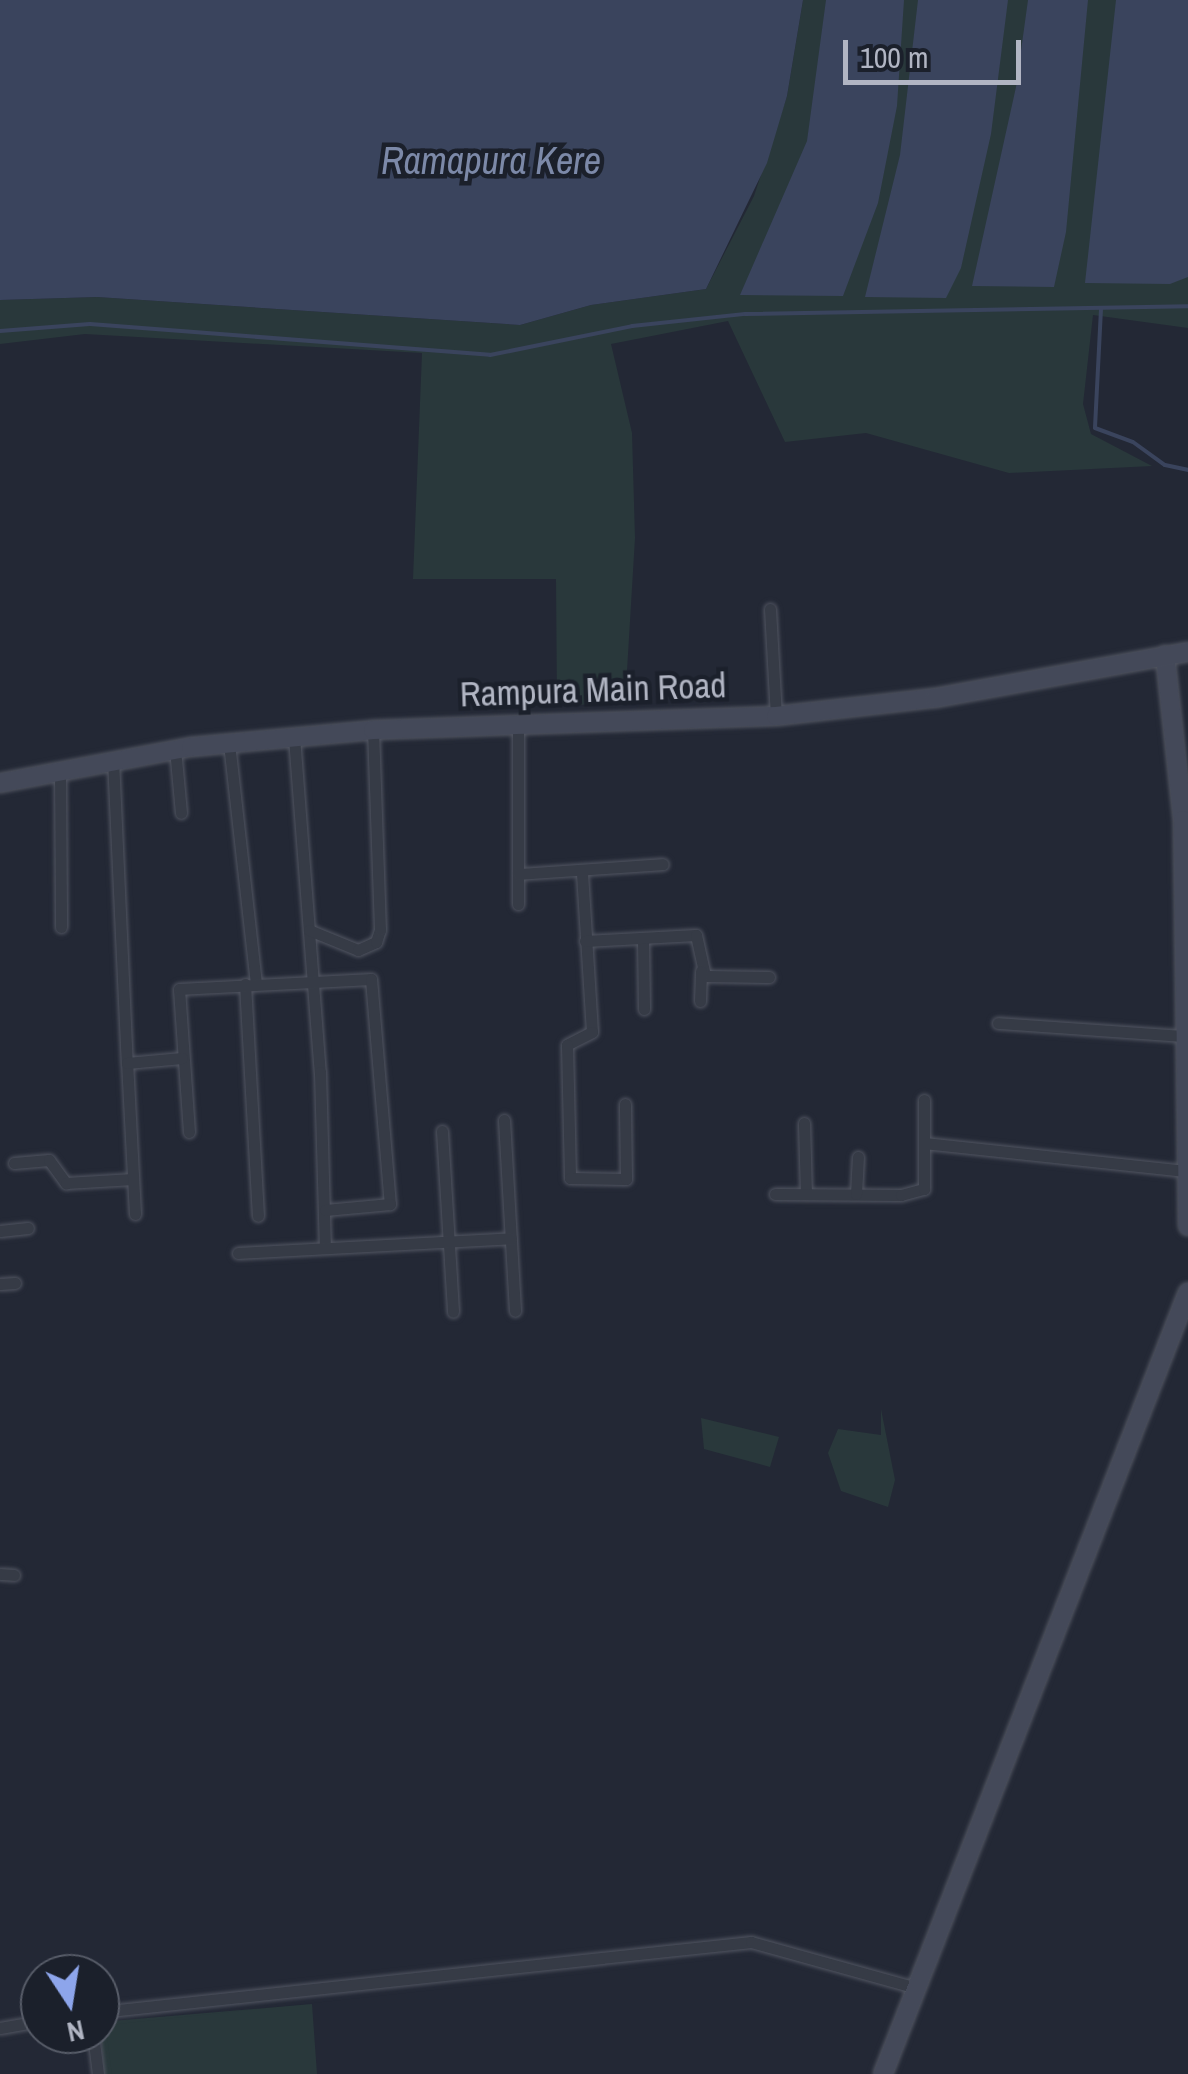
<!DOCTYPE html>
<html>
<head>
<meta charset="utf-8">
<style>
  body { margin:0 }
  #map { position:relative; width:1188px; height:2074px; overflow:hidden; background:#232835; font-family:"Archivo Narrow",sans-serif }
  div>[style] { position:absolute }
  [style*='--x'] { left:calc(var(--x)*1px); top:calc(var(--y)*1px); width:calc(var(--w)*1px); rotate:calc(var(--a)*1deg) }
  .green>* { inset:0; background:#29383b }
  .water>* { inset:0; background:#3a445d }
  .stream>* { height:4px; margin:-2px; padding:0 2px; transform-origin:2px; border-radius:2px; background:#3a445d }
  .roads { filter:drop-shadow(0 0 2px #515561) drop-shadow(0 0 2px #515561) }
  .minor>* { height:11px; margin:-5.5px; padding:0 5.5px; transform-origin:5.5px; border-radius:5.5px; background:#363b46 }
  .secondary>* { height:18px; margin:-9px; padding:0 9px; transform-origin:9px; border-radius:9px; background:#444959 }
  span { translate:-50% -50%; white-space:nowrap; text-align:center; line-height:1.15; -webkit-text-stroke:9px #1b202b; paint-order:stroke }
  .street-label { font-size:35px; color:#b1b5c3 }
  .water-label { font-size:38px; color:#7c89a8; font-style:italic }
  .north { position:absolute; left:20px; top:1954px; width:100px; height:100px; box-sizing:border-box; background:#1b202b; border:2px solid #575c68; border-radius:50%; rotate:168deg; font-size:28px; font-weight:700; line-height:40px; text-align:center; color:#b1b5c3 }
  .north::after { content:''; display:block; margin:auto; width:35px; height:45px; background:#8da5eb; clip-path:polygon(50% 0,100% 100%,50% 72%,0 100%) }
  .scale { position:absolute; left:843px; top:40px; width:178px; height:45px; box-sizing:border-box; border:5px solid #b1b5c3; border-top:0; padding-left:12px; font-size:30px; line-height:35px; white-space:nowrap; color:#b1b5c3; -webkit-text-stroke:8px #1b202b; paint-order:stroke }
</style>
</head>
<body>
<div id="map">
  <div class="green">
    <i style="clip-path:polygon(803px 0,1188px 0,1188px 328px,1093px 315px,1083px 404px,1091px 434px,1152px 466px,1009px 473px,866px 433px,785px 442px,728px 321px,611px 344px,632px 433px,635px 538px,625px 704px,557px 705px,556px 579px,413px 579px,422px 353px,85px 334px,0 344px,0 300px,97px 297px,520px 325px,591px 305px,706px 289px,754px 196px,787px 96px)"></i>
    <i style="clip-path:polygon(881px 1409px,895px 1480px,888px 1507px,841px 1491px,828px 1453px,838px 1429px,881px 1435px)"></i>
    <i style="clip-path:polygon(701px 1418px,779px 1437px,770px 1467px,704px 1449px)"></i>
    <i style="clip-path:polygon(312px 2004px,317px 2074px,104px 2074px,100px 2022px)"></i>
  </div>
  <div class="water">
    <i style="clip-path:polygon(0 0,803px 0,787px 96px,767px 163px,706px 289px,591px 305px,520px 325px,97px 297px,0 300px)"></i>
    <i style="clip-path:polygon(826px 0,904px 0,897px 106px,878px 203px,843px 296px,740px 295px,807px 141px)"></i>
    <i style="clip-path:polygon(918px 0,1008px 0,991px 134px,961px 268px,946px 298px,865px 297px,900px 155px)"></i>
    <i style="clip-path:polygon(1028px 0,1088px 0,1066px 232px,1054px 287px,972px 286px,1016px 87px)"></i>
    <i style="clip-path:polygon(1116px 0,1188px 0,1188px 277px,1170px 284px,1085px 283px)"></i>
  </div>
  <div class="stream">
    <i style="--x:1101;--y:309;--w:119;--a:92.9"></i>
    <i style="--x:1095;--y:428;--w:40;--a:20.2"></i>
    <i style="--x:1133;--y:442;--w:39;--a:36"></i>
    <i style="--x:1165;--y:465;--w:24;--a:12"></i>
    <i style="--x:0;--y:331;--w:90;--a:-4.4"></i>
    <i style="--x:90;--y:324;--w:401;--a:4.4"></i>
    <i style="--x:490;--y:355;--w:145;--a:-11.5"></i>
    <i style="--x:632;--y:326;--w:114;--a:-6.1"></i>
    <i style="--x:745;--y:314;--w:443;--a:-1"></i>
  </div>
  <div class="roads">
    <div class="minor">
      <i style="--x:770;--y:609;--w:107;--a:86.8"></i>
      <i style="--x:518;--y:725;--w:179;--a:90"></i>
      <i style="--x:294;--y:737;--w:336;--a:85.6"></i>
      <i style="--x:320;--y:1072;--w:176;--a:88.4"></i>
      <i style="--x:229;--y:743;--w:242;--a:83.6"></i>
      <i style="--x:113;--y:759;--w:304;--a:87.4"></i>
      <i style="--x:176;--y:759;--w:54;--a:84.7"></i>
      <i style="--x:60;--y:771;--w:156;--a:89.6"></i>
      <i style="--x:582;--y:873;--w:159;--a:86.4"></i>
      <i style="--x:592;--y:1032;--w:28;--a:153"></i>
      <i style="--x:567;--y:1045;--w:133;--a:88.7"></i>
      <i style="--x:570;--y:1178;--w:56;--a:1"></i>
      <i style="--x:626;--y:1179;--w:75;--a:-90.8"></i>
      <i style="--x:518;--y:874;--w:145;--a:-3.9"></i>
      <i style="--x:309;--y:930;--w:53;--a:22.2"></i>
      <i style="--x:358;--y:950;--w:20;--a:-24"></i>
      <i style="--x:376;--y:942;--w:13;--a:-72"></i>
      <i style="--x:380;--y:930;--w:200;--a:-92"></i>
      <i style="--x:643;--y:938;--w:71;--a:89.2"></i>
      <i style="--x:585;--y:941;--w:111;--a:-3.1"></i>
      <i style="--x:696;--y:935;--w:42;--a:77.6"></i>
      <i style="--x:705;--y:976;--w:64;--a:0.9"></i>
      <i style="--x:245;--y:984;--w:232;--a:86.8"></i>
      <i style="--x:700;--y:1001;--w:30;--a:-88"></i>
      <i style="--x:998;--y:1023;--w:187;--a:4"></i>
      <i style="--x:504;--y:1120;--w:191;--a:86.7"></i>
      <i style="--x:804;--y:1123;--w:71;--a:88.4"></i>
      <i style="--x:442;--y:1131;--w:181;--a:86.5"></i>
      <i style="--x:189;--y:1132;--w:143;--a:-94"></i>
      <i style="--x:179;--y:989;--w:192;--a:-3"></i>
      <i style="--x:371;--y:979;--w:226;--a:85.2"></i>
      <i style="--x:390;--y:1204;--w:65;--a:174.7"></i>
      <i style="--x:924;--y:1143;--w:263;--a:6.1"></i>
      <i style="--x:14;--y:1163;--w:35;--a:-5"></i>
      <i style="--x:49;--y:1160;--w:29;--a:54"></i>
      <i style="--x:66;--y:1183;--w:67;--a:-3.4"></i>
      <i style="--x:775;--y:1194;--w:126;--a:0.5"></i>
      <i style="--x:901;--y:1195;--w:24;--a:-15"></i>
      <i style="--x:924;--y:1189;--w:89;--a:-90"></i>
      <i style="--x:856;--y:1194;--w:37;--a:-87"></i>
      <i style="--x:135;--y:1214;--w:151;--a:-93"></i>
      <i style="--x:127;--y:1063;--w:55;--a:-5.2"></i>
      <i style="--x:0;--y:1231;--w:28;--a:-6"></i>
      <i style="--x:238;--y:1253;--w:273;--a:-3.1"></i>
      <i style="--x:0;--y:1284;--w:15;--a:-4"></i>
      <i style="--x:0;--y:1574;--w:14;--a:4"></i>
      <i style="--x:100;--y:2012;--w:655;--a:-6.14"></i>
      <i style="--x:751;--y:1942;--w:172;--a:15.5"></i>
      <i style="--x:0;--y:2028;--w:41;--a:-9.9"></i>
      <i style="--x:93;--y:2034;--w:40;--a:82.9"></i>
    </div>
    <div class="secondary">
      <i style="--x:1165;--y:655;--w:166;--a:83.8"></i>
      <i style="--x:1183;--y:820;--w:406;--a:89.3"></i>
      <i style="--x:0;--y:783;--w:194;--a:-10.7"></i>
      <i style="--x:191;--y:747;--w:183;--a:-5.3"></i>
      <i style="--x:373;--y:730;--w:403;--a:-2"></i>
      <i style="--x:776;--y:716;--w:160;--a:-6.5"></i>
      <i style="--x:935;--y:698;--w:257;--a:-10.3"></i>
      <i style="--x:883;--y:2074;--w:839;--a:-68.69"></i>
    </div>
  </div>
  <div class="street-label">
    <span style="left:593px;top:690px;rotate:-2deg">Rampura Main Road</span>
  </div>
  <div class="water-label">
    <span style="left:491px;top:161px">Ramapura Kere</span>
  </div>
  <div class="north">N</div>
  <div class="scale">100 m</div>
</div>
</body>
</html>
